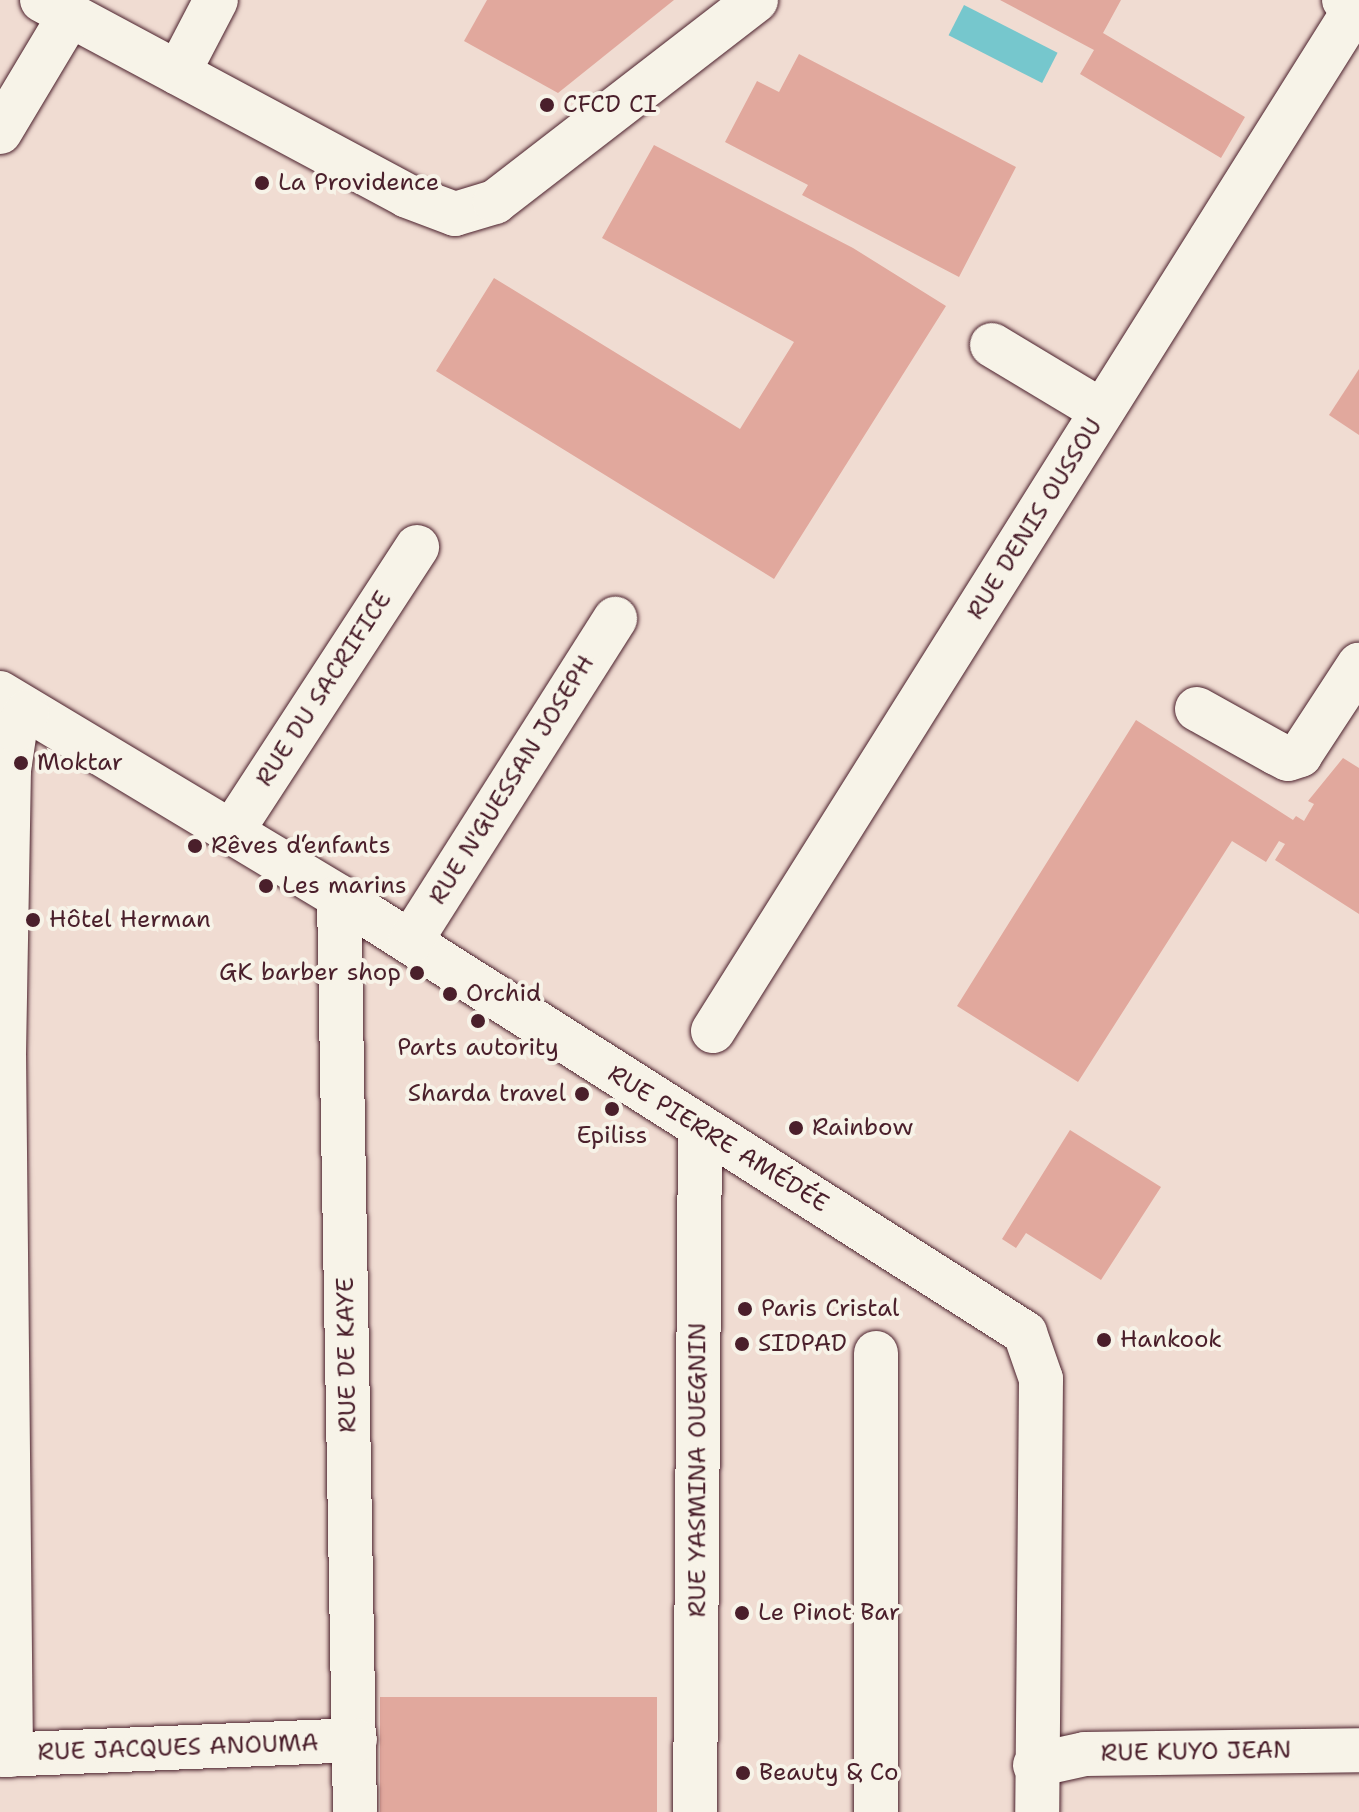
<!DOCTYPE html>
<html>
<head>
<meta charset="utf-8">
<style>
  body { margin:0 }
  #map { position:relative; width:1359px; height:1812px; overflow:hidden; background:#f0dcd2; font-family:"Shantell Sans",sans-serif }
  div>[style] { position:absolute }
  [style*='--x'] { left:calc(var(--x)*1px); top:calc(var(--y)*1px); width:calc(var(--w)*1px); rotate:calc(var(--a)*1deg) }
  .water>* { inset:0; background:#76c7cd; transform-origin:0 0 }
  .building>* { inset:0; background:#e1a89d; transform-origin:0 0 }
  .roads { filter:drop-shadow(0 0 2px #4a1f2b) drop-shadow(0 0 2px #4a1f2b) }
  .minor>* { height:44px; margin:-22px; padding:0 22px; transform-origin:22px; border-radius:22px; background:#f7f3e8 }
  .major>* { height:44px; margin:-22px; padding:0 22px; transform-origin:22px; border-radius:22px; background:#f7f3e8 }
  .dots>* { width:22px; height:22px; translate:-50% -50%; box-sizing:border-box; border:4px solid #f7f3e8; border-radius:50% }
  span { translate:-50% -50%; white-space:nowrap; text-align:center; line-height:1.15; -webkit-text-stroke:8px #f7f3e8; paint-order:stroke }
  .poi-label { font-size:24px; color:#4a1f2b }
  .left { translate:0 -50%; text-align:left }
  .right { translate:-100% -50%; text-align:right }
  .street-label { font-size:24px; color:#4a1f2b }
</style>
</head>
<body>
<div id="map">
  <div class="water">
    <i style="left:964px;top:5px;width:105px;height:34px;rotate:27deg"></i>
  </div>
  <div class="building">
    <i style="clip-path:polygon(487px 0,674px 0,558px 93px,464px 41px)"></i>
    <i style="clip-path:polygon(1000px 0,1121px 0,1103px 33px,1245px 117px,1221px 158px,1080px 74px,1094px 50px)"></i>
    <i style="clip-path:polygon(799px 54px,1016px 167px,959px 277px,802px 195px,808px 185px,725px 142px,757px 81px,779px 92px)"></i>
    <i style="clip-path:polygon(654px 145px,853px 248px,946px 306px,774px 579px,436px 371px,494px 278px,740px 429px,794px 342px,602px 238px)"></i>
    <i style="clip-path:polygon(1359px 369px,1359px 435px,1329px 415px)"></i>
    <i style="clip-path:polygon(1136px 720px,1293px 820px,1296px 816px,1304px 821px,1314px 804px,1308px 801px,1343px 758px,1359px 768px,1359px 914px,1275px 860px,1285px 844px,1279px 841px,1266px 862px,1232px 841px,1078px 1082px,957px 1006px)"></i>
    <i style="clip-path:polygon(1070px 1130px,1161px 1187px,1101px 1280px,1026px 1233px,1016px 1248px,1002px 1239px)"></i>
    <i style="left:657px;top:1697px;width:115px;height:277px;rotate:90deg"></i>
  </div>
  <div class="roads">
    <div class="minor">
      <i style="--x:42;--y:0;--w:414;--a:28.2"></i>
      <i style="--x:407;--y:196;--w:51;--a:20.6"></i>
      <i style="--x:455;--y:214;--w:42;--a:-16.7"></i>
      <i style="--x:495;--y:202;--w:330;--a:-37.7"></i>
      <i style="--x:178;--y:73;--w:82;--a:-62.5"></i>
      <i style="--x:0;--y:132;--w:136;--a:-59.1"></i>
      <i style="--x:992;--y:345;--w:128;--a:31"></i>
      <i style="--x:0;--y:693;--w:396;--a:31"></i>
      <i style="--x:339;--y:897;--w:813;--a:32.44"></i>
      <i style="--x:1025;--y:1333;--w:49;--a:70.8"></i>
      <i style="--x:1041;--y:1379;--w:433;--a:90.5"></i>
      <i style="--x:1197;--y:709;--w:90;--a:29.1"></i>
      <i style="--x:1276;--y:753;--w:13;--a:27"></i>
      <i style="--x:1288;--y:759;--w:13;--a:-18"></i>
      <i style="--x:1300;--y:755;--w:108;--a:-56.8"></i>
      <i style="--x:232;--y:831;--w:339;--a:-56.9"></i>
      <i style="--x:339;--y:897;--w:915;--a:89"></i>
      <i style="--x:410;--y:942;--w:383;--a:-57.6"></i>
      <i style="--x:713;--y:1031;--w:1209;--a:-57.87"></i>
      <i style="--x:876;--y:1353;--w:459;--a:90"></i>
      <i style="--x:0;--y:1755;--w:355;--a:-2.4"></i>
      <i style="--x:11;--y:1755;--w:700;--a:-90.57"></i>
      <i style="--x:4;--y:1055;--w:285;--a:-89"></i>
      <i style="--x:9;--y:770;--w:40;--a:-81.5"></i>
      <i style="--x:15;--y:730;--w:22;--a:-56"></i>
      <i style="--x:1035;--y:1765;--w:51;--a:-12.4"></i>
      <i style="--x:1085;--y:1754;--w:274;--a:-0.8"></i>
      <i style="--x:695;--y:1812;--w:683;--a:-89.58"></i>
    </div>
    <div class="major">
      <i style="--x:1344;--y:0;--w:17;--a:28"></i>
    </div>
  </div>
  <div class="dots">
    <i style="left:547px;top:105px;background:#4a1f2b"></i>
    <i style="left:262px;top:183px;background:#4a1f2b"></i>
    <i style="left:21px;top:763px;background:#4a1f2b"></i>
    <i style="left:195px;top:846px;background:#4a1f2b"></i>
    <i style="left:266px;top:886px;background:#4a1f2b"></i>
    <i style="left:33px;top:920px;background:#4a1f2b"></i>
    <i style="left:417px;top:973px;background:#4a1f2b"></i>
    <i style="left:450px;top:994px;background:#4a1f2b"></i>
    <i style="left:478px;top:1021px;background:#4a1f2b"></i>
    <i style="left:582px;top:1094px;background:#4a1f2b"></i>
    <i style="left:612px;top:1109px;background:#4a1f2b"></i>
    <i style="left:796px;top:1128px;background:#4a1f2b"></i>
    <i style="left:745px;top:1309px;background:#4a1f2b"></i>
    <i style="left:1104px;top:1340px;background:#4a1f2b"></i>
    <i style="left:742px;top:1344px;background:#4a1f2b"></i>
    <i style="left:742px;top:1613px;background:#4a1f2b"></i>
    <i style="left:743px;top:1773px;background:#4a1f2b"></i>
  </div>
  <div class="poi-label">
    <span class="left" style="left:563px;top:105px">CFCD CI</span>
    <span class="left" style="left:278px;top:183px">La Providence</span>
    <span class="left" style="left:37px;top:763px">Moktar</span>
    <span class="left" style="left:211px;top:846px">Rêves d‘enfants</span>
    <span class="left" style="left:282px;top:886px">Les marins</span>
    <span class="left" style="left:49px;top:920px">Hôtel Herman</span>
    <span class="right" style="left:401px;top:973px">GK barber shop</span>
    <span class="left" style="left:466px;top:994px">Orchid</span>
    <span style="left:478px;top:1048px">Parts autority</span>
    <span class="right" style="left:566px;top:1094px">Sharda travel</span>
    <span class="left" style="left:812px;top:1128px">Rainbow</span>
    <span style="left:612px;top:1136px">Epiliss</span>
    <span class="left" style="left:761px;top:1309px">Paris Cristal</span>
    <span class="left" style="left:1120px;top:1340px">Hankook</span>
    <span class="left" style="left:758px;top:1344px">SIDPAD</span>
    <span class="left" style="left:758px;top:1613px">Le Pinot Bar</span>
    <span class="left" style="left:759px;top:1773px">Beauty &amp; Co</span>
  </div>
  <div class="street-label">
    <span style="left:1035px;top:519px;rotate:-58deg">RUE DENIS OUSSOU</span>
    <span style="left:324px;top:689px;rotate:-57deg">RUE DU SACRIFICE</span>
    <span style="left:512px;top:780px;rotate:-58deg">RUE N'GUESSAN JOSEPH</span>
    <span style="left:718px;top:1139px;rotate:32deg">RUE PIERRE AMÉDÉE</span>
    <span style="left:347px;top:1355px;rotate:-91deg">RUE DE KAYE</span>
    <span style="left:698px;top:1470px;rotate:-90deg">RUE YASMINA OUEGNIN</span>
    <span style="left:178px;top:1748px;rotate:-2deg">RUE JACQUES ANOUMA</span>
    <span style="left:1196px;top:1752px;rotate:-1deg">RUE KUYO JEAN</span>
  </div>
</div>
</body>
</html>
